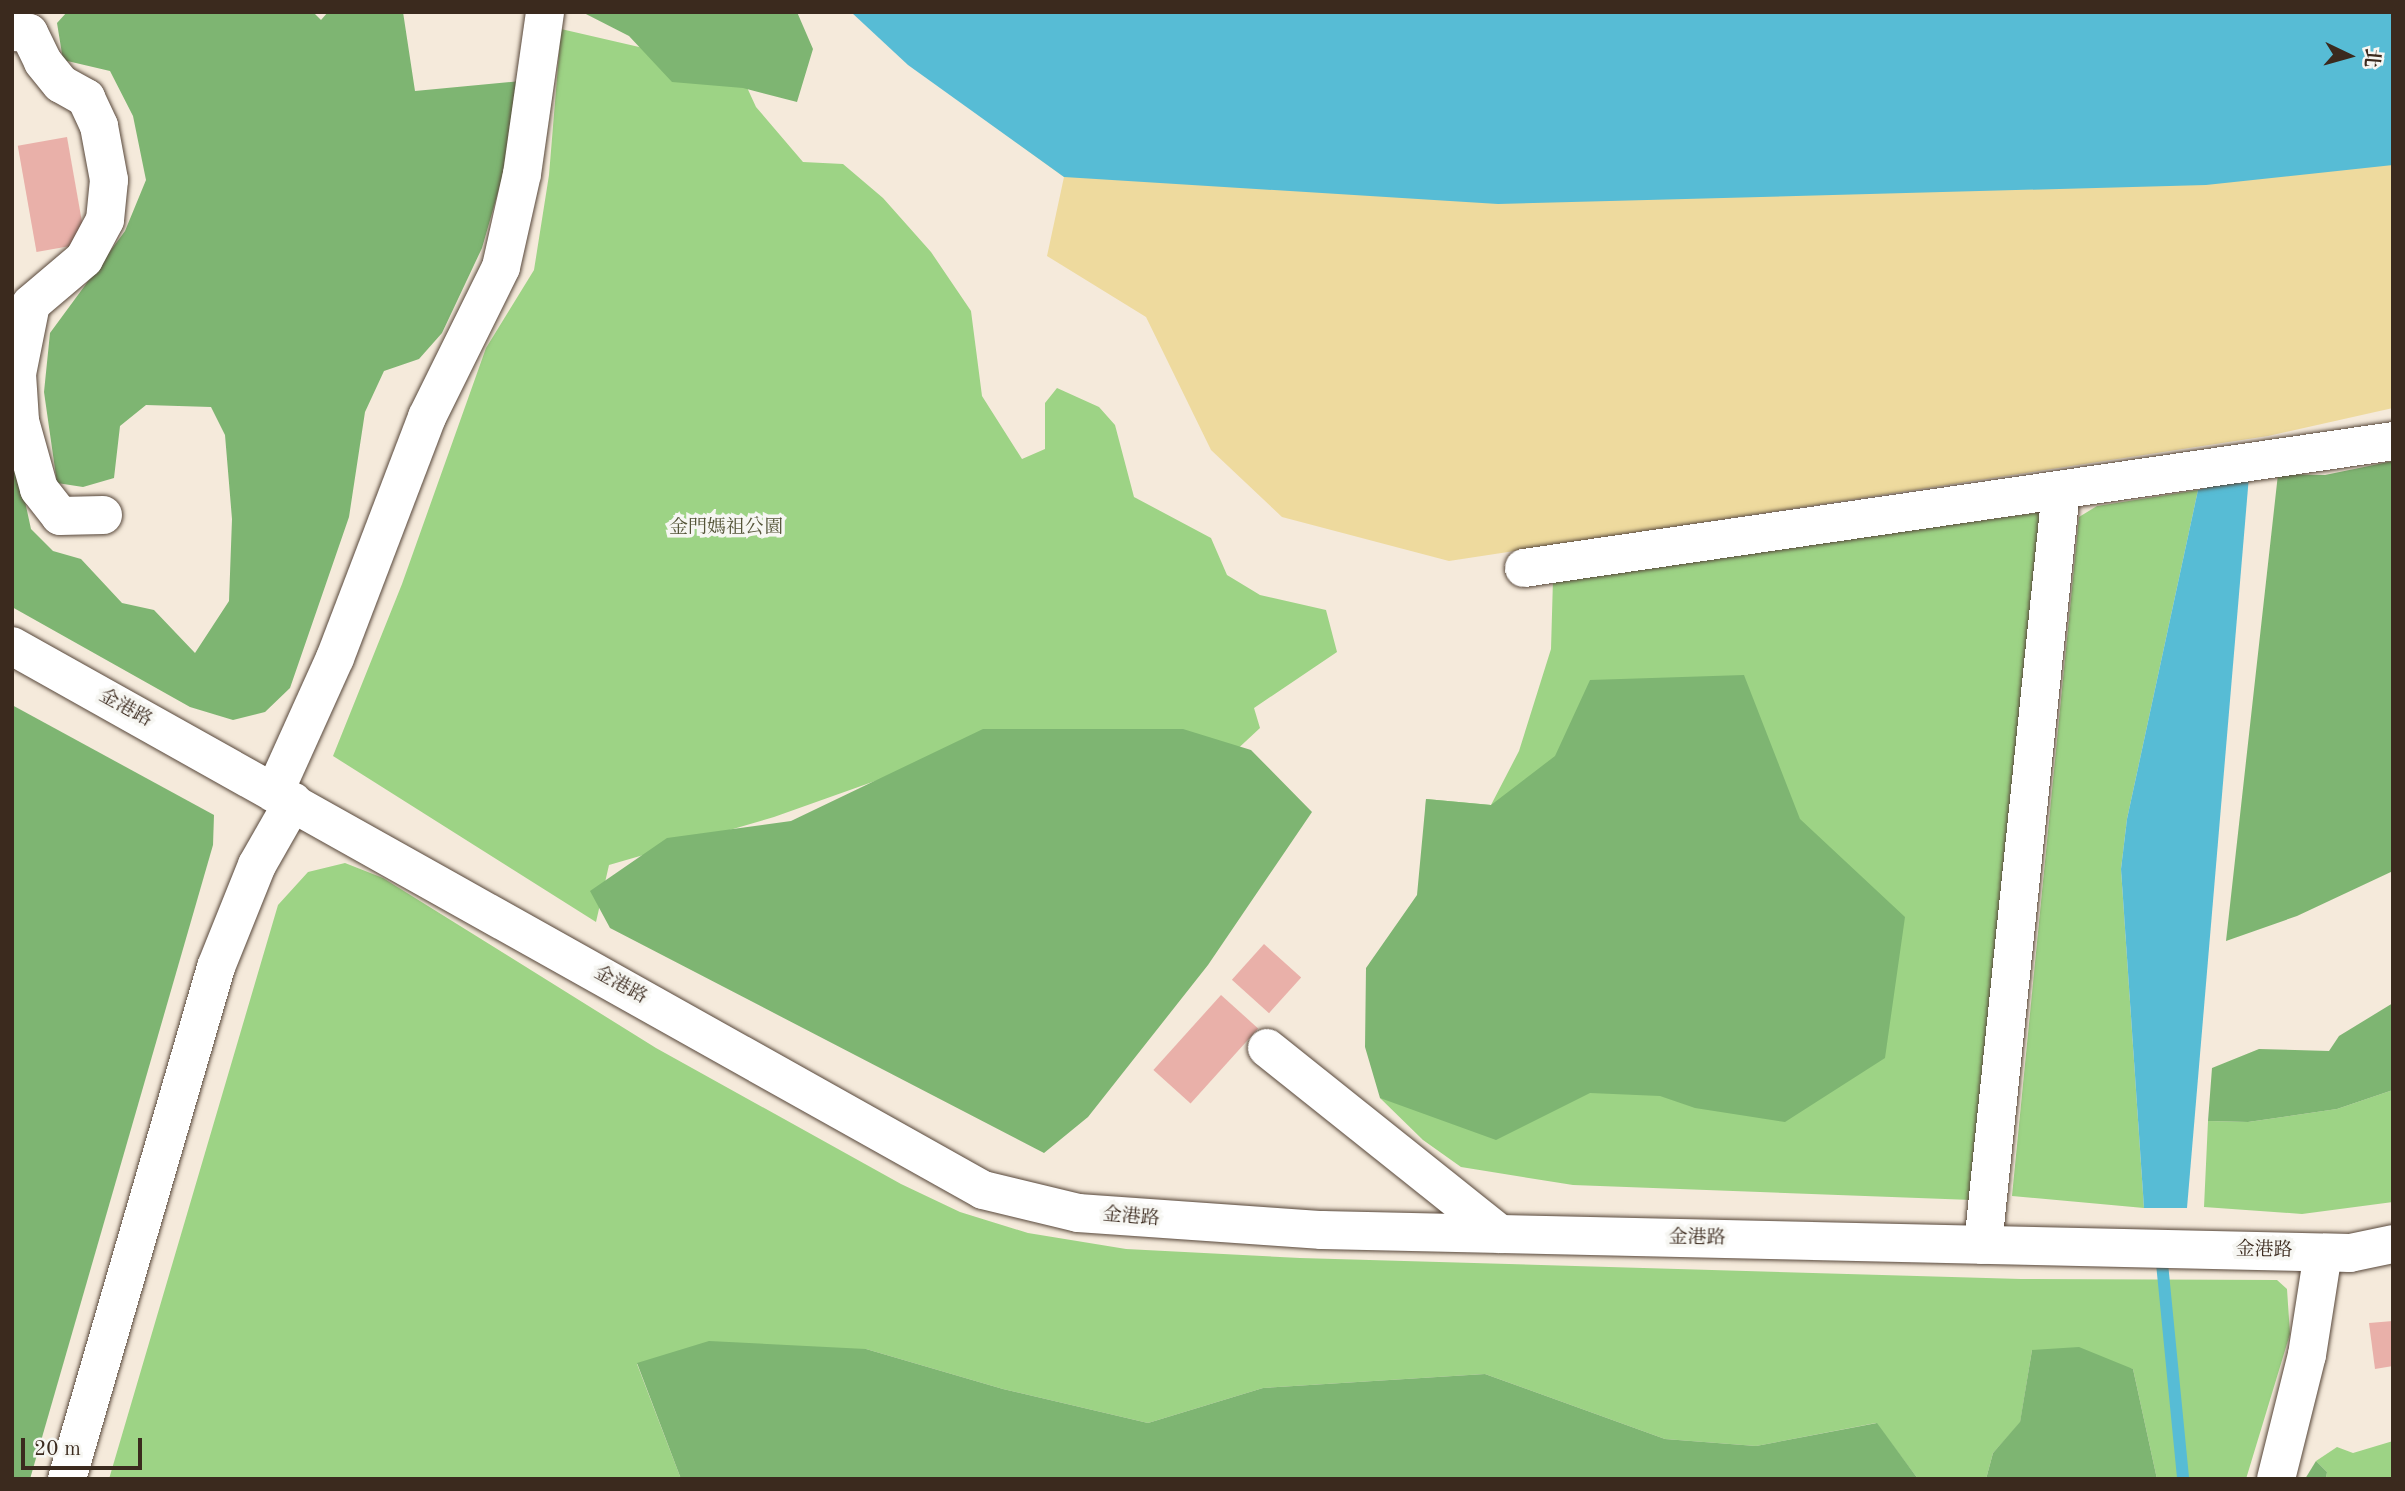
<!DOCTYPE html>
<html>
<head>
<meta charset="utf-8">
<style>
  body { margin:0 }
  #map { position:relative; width:2405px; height:1491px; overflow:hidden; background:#f5eadb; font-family:"Old Standard TT","Noto Serif TC",serif }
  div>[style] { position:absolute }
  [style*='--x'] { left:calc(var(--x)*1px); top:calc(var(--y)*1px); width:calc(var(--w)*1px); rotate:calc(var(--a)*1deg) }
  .green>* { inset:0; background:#9dd385 }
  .forest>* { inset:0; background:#7eb572 }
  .sand>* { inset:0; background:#eeda9e }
  .water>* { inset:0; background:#57bcd5 }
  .stream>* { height:12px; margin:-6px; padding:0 6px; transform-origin:6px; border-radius:6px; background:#57bcd5 }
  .building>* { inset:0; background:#e9b0a9; transform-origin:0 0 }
  .roads { filter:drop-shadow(0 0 2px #57473a) drop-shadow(0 0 2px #57473a) }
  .minor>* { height:38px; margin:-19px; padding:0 19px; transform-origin:19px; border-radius:19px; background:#fff }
  .major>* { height:38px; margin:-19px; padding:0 19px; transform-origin:19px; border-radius:19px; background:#fff }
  span { translate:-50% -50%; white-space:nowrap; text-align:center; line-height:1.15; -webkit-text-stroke:7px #f6f6f2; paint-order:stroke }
  .park-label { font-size:19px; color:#545438 }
  .street-label { font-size:19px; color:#3b2a1e }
  .frame { position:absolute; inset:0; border:14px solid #3b2a1e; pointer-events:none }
  .north { position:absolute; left:2314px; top:21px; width:70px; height:70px; -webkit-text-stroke:5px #f6f6f2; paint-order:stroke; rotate:95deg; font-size:19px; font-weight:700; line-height:28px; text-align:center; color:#3b2a1e }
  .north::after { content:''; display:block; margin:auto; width:24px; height:32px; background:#3b2a1e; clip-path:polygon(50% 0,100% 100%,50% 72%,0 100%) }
  .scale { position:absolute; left:21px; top:1438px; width:121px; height:32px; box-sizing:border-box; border:4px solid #3b2a1e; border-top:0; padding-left:9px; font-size:21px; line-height:24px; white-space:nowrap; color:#3b2a1e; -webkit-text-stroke:5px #f6f6f2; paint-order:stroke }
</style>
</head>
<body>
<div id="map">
  <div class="green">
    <i style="clip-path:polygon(561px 29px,739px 70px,756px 107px,803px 162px,843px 164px,883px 198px,931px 252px,971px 311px,982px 396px,1022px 459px,1045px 449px,1045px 403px,1057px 388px,1099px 407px,1115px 425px,1134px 497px,1211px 538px,1227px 575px,1260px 595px,1326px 610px,1337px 652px,1254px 708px,1260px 728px,1231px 755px,968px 748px,774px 817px,609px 865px,596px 922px,333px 756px,402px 584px,486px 348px,534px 270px,549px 175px)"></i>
    <i style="clip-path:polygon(2198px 490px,2127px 819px,2121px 869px,2144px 1208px,2012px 1196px,2079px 517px,2097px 506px)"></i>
    <i style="clip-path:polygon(2043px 512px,1972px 1200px,1573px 1185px,1461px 1167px,1423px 1140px,1380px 1098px,1411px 1046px,1426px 799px,1491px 805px,1519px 751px,1551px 649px,1553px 579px)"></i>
    <i style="clip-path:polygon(345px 863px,383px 878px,656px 1048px,901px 1184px,960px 1212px,1028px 1233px,1126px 1249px,1300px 1258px,2021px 1279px,2277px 1280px,2287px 1289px,2290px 1334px,2246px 1479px,2157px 1479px,2133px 1369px,2032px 1350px,2020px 1423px,1993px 1453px,1986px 1479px,1918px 1479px,1876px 1423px,1756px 1446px,1665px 1439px,1485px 1374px,1263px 1388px,1148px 1423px,1003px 1389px,866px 1349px,637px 1364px,681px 1479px,109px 1479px,278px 905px,308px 872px)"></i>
    <i style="clip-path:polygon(2393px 1090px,2393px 1202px,2302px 1214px,2204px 1207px,2208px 1121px,2248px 1122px,2337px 1109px)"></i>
    <i style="clip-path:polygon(2393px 1441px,2393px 1479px,2326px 1479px,2327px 1472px,2316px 1461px,2337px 1447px,2353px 1453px)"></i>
  </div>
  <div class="forest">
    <i style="clip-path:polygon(67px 12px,313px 12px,321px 20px,328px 12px,403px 12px,415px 91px,522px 81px,509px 154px,482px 248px,442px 333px,419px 359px,384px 371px,365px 412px,349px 517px,290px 688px,265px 712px,233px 720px,190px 707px,12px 607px,12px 468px,19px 474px,31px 529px,53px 551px,81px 559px,122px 603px,154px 610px,195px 653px,229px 601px,232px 519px,225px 435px,211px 407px,146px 405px,120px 426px,114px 478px,83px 487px,57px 483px,44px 392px,50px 333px,125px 231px,146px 180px,133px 116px,110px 71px,63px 60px,57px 23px)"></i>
    <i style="clip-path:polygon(582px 12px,797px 12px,813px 49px,797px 102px,743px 88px,672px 82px,629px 36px)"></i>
    <i style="clip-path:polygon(2393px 461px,2393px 871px,2297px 916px,2226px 941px,2278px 474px,2325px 475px)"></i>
    <i style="clip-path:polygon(1744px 675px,1800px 819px,1905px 917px,1885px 1058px,1785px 1122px,1695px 1108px,1660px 1096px,1590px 1093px,1496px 1140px,1380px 1098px,1365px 1047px,1366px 968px,1417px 895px,1426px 799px,1491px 805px,1555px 756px,1590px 680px)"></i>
    <i style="clip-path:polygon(12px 705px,214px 815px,213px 845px,30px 1479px,12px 1479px)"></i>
    <i style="clip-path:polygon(983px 729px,1183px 729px,1251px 750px,1312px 812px,1208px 965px,1088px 1117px,1044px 1153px,610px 928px,590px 891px,667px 838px,791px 821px)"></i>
    <i style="clip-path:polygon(2393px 1003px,2393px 1090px,2337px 1109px,2248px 1122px,2208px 1121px,2212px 1068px,2259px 1049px,2329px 1051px,2339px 1036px)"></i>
    <i style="clip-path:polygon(709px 1341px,866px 1349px,1003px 1389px,1148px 1423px,1263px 1388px,1485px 1374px,1665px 1439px,1756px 1446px,1877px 1423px,1918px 1479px,681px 1479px,637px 1363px)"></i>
    <i style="clip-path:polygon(2079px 1347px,2133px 1369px,2157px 1479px,1986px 1479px,1993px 1453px,2020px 1422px,2032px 1350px)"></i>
    <i style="clip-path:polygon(2316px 1461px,2327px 1472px,2326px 1479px,2305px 1479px)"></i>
  </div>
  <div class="sand">
    <i style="clip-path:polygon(2393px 73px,2393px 408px,2268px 436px,1449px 561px,1282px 517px,1211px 450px,1146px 317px,1047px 256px,1064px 177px,980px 116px)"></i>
  </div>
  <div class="water">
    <i style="clip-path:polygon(851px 12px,2393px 12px,2393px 165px,2206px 185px,1498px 204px,1064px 177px,908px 65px)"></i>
    <i style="clip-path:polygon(2249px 476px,2187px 1208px,2144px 1208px,2121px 869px,2127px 819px,2198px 490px)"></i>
  </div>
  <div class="stream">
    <i style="--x:2161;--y:1253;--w:227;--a:84.4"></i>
  </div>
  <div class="building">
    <i style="left:67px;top:137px;width:108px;height:50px;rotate:80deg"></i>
    <i style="left:1264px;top:944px;width:50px;height:48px;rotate:42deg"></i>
    <i style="left:1221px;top:995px;width:50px;height:101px;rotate:42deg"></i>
    <i style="clip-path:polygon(2393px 1321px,2393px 1366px,2375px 1369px,2369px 1323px)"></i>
  </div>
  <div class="roads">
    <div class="minor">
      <i style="--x:12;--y:32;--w:17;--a:3"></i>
      <i style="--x:29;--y:33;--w:32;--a:64"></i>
      <i style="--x:43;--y:62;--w:28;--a:51"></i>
      <i style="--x:61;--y:84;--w:29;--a:29"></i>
      <i style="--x:86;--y:98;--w:31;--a:65"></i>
      <i style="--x:99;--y:126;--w:55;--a:79.5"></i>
      <i style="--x:109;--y:180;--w:40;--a:95.7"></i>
      <i style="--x:105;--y:220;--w:44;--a:118.3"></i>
      <i style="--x:84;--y:259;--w:70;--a:139.7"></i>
      <i style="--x:31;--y:304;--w:71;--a:101.3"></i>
      <i style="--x:17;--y:374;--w:47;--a:86.3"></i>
      <i style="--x:20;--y:421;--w:71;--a:74.4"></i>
      <i style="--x:39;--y:489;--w:34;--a:52"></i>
      <i style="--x:60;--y:516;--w:43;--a:-1.3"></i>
      <i style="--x:1524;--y:568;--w:878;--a:-8.31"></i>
      <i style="--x:274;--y:793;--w:148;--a:-65.7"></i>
      <i style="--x:335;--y:658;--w:258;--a:-69.1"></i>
      <i style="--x:427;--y:417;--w:167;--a:-63.7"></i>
      <i style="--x:501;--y:267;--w:95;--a:-77.3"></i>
      <i style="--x:522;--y:174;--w:164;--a:-81.9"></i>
      <i style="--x:1267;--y:1048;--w:298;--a:38.6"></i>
      <i style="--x:1983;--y:1245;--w:759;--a:-84.1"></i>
      <i style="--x:67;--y:1479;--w:533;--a:-73.77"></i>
      <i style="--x:216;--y:967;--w:110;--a:-68.1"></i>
      <i style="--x:257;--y:865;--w:73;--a:-60.3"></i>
      <i style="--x:2276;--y:1479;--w:128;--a:-76"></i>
      <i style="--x:2307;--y:1355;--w:103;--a:-81.1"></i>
    </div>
    <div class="major">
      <i style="--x:12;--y:646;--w:1113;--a:29.26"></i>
      <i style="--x:983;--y:1190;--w:98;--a:13.6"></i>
      <i style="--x:1078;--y:1213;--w:245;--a:4"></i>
      <i style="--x:1322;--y:1230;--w:1028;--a:1.28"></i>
      <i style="--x:2350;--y:1253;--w:44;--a:-11.8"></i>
    </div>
  </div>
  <div class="park-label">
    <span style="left:726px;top:529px">金門媽祖公園</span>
  </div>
  <div class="street-label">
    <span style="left:125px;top:709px;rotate:29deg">金港路</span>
    <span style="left:620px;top:986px;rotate:29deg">金港路</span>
    <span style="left:1131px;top:1218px;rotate:5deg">金港路</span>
    <span style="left:1697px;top:1239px;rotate:1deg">金港路</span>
    <span style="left:2264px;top:1251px;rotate:1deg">金港路</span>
  </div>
  <div class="frame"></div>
  <div class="north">北</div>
  <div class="scale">20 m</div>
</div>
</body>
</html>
